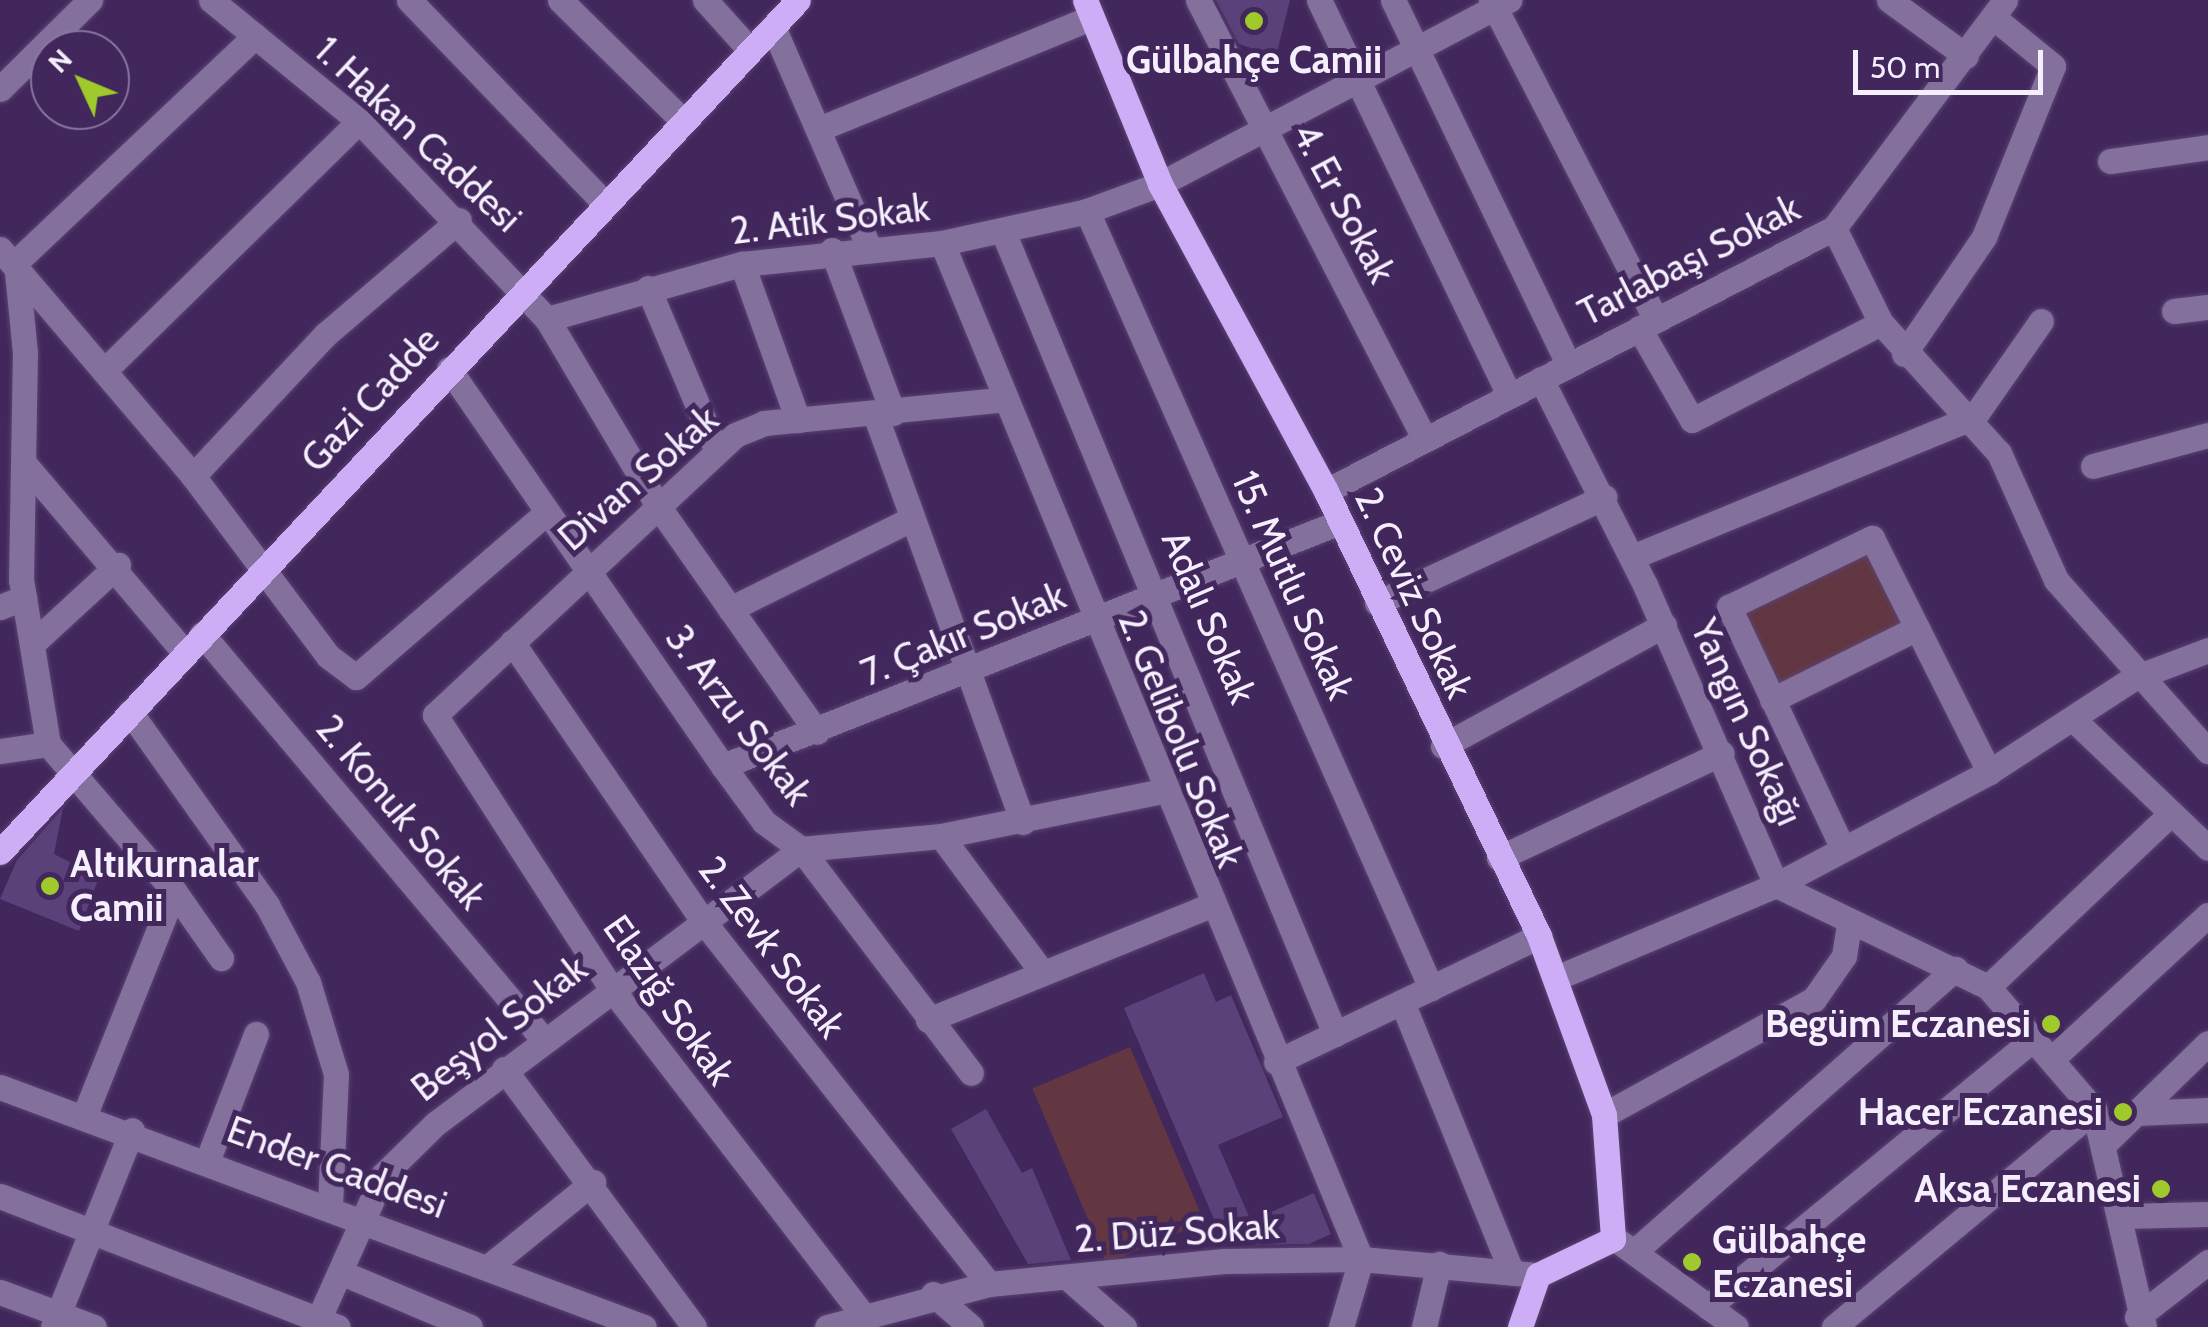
<!DOCTYPE html>
<html>
<head>
<meta charset="utf-8">
<style>
  body { margin:0 }
  #map { position:relative; width:2208px; height:1327px; overflow:hidden; background:#41275c; font-family:Cabin,sans-serif }
  div>[style] { position:absolute }
  [style*='--x'] { left:calc(var(--x)*1px); top:calc(var(--y)*1px); width:calc(var(--w)*1px); rotate:calc(var(--a)*1deg) }
  .green>* { inset:0; background:#623742; transform-origin:0 0 }
  .building>* { inset:0; background:#5b4179 }
  .roads { filter:drop-shadow(0 0 2px #5a4373) drop-shadow(0 0 2px #5a4373) }
  .minor>* { height:25px; margin:-12.5px; padding:0 12.5px; transform-origin:12.5px; border-radius:12.5px; background:#84709d }
  .major>* { height:25px; margin:-12.5px; padding:0 12.5px; transform-origin:12.5px; border-radius:12.5px; background:#cdadf6 }
  .dots>* { width:28px; height:28px; translate:-50% -50%; box-sizing:border-box; border:5px solid #41275c; border-radius:50% }
  span { translate:-50% -50%; white-space:nowrap; text-align:center; line-height:1.15; -webkit-text-stroke:10px #41275c; paint-order:stroke }
  .poi-label { font-size:38px; color:#f5effd; font-weight:700 }
  .left { translate:0 -50%; text-align:left }
  .right { translate:-100% -50%; text-align:right }
  .street-label { font-size:38px; color:#f5effd }
  .north { position:absolute; left:30px; top:30px; width:100px; height:100px; box-sizing:border-box; background:#41275c; border:2px solid #89779c; border-radius:50%; rotate:314deg; font-size:28px; font-weight:700; line-height:40px; text-align:center; color:#f5effd }
  .north::after { content:''; display:block; margin:auto; width:35px; height:45px; background:#a0c92c; clip-path:polygon(50% 0,100% 100%,50% 72%,0 100%) }
  .scale { position:absolute; left:1853px; top:50px; width:190px; height:45px; box-sizing:border-box; border:5px solid #f5effd; border-top:0; padding-left:12px; font-size:30px; line-height:35px; white-space:nowrap; color:#f5effd; -webkit-text-stroke:8px #41275c; paint-order:stroke }
</style>
</head>
<body>
<div id="map">
  <div class="green">
    <i style="left:1865px;top:551px;width:84px;height:139px;rotate:63deg"></i>
    <i style="left:1130px;top:1047px;width:190px;height:106px;rotate:67deg"></i>
  </div>
  <div class="building">
    <i style="clip-path:polygon(1216px 0,1290px 0,1276px 56px,1239px 44px)"></i>
    <i style="clip-path:polygon(63px 808px,54px 854px,99px 877px,79px 931px,0 899px,17px 860px)"></i>
    <i style="clip-path:polygon(1204px 973px,1216px 1002px,1231px 995px,1283px 1117px,1218px 1145px,1251px 1221px,1314px 1193px,1331px 1234px,1309px 1244px,1225px 1245px,1124px 1008px)"></i>
    <i style="clip-path:polygon(986px 1109px,1022px 1173px,1032px 1168px,1071px 1260px,1028px 1264px,951px 1129px)"></i>
  </div>
  <div class="roads">
    <div class="minor">
      <i style="--x:211;--y:0;--w:191;--a:39.3"></i>
      <i style="--x:359;--y:121;--w:273;--a:46.5"></i>
      <i style="--x:547;--y:319;--w:203;--a:-15.8"></i>
      <i style="--x:742;--y:264;--w:201;--a:-6"></i>
      <i style="--x:942;--y:243;--w:148;--a:-12.4"></i>
      <i style="--x:1087;--y:211;--w:78;--a:-20.3"></i>
      <i style="--x:1160;--y:184;--w:395;--a:-27.8"></i>
      <i style="--x:409;--y:0;--w:283;--a:46.1"></i>
      <i style="--x:560;--y:0;--w:173;--a:44.5"></i>
      <i style="--x:705;--y:0;--w:67;--a:48"></i>
      <i style="--x:1198;--y:0;--w:494;--a:62.7"></i>
      <i style="--x:1319;--y:0;--w:437;--a:64.3"></i>
      <i style="--x:1393;--y:0;--w:404;--a:64.3"></i>
      <i style="--x:1491;--y:0;--w:359;--a:62.7"></i>
      <i style="--x:1889;--y:0;--w:95;--a:36"></i>
      <i style="--x:773;--y:27;--w:239;--a:66.5"></i>
      <i style="--x:0;--y:89;--w:127;--a:-44.7"></i>
      <i style="--x:821;--y:128;--w:292;--a:-22.2"></i>
      <i style="--x:2110;--y:161;--w:99;--a:-8.1"></i>
      <i style="--x:1087;--y:211;--w:850;--a:66.12"></i>
      <i style="--x:1834;--y:228;--w:106;--a:63.7"></i>
      <i style="--x:1881;--y:323;--w:176;--a:47.8"></i>
      <i style="--x:1999;--y:453;--w:139;--a:65.8"></i>
      <i style="--x:2056;--y:580;--w:229;--a:48.4"></i>
      <i style="--x:1004;--y:234;--w:866;--a:67.52"></i>
      <i style="--x:942;--y:243;--w:1099;--a:67.59"></i>
      <i style="--x:1361;--y:1259;--w:71;--a:106.4"></i>
      <i style="--x:0;--y:249;--w:298;--a:49.6"></i>
      <i style="--x:193;--y:476;--w:225;--a:53.1"></i>
      <i style="--x:328;--y:656;--w:35;--a:37"></i>
      <i style="--x:356;--y:677;--w:252;--a:-40.8"></i>
      <i style="--x:832;--y:250;--w:174;--a:69.5"></i>
      <i style="--x:742;--y:264;--w:166;--a:70.3"></i>
      <i style="--x:648;--y:288;--w:177;--a:67.1"></i>
      <i style="--x:2174;--y:311;--w:34;--a:-7"></i>
      <i style="--x:547;--y:319;--w:217;--a:59.3"></i>
      <i style="--x:658;--y:506;--w:276;--a:54.9"></i>
      <i style="--x:1639;--y:328;--w:106;--a:60.1"></i>
      <i style="--x:1692;--y:420;--w:212;--a:-27.2"></i>
      <i style="--x:1904;--y:354;--w:142;--a:-55.6"></i>
      <i style="--x:1984;--y:237;--w:184;--a:-68"></i>
      <i style="--x:2053;--y:66;--w:77;--a:-140.8"></i>
      <i style="--x:106;--y:369;--w:354;--a:-44.4"></i>
      <i style="--x:449;--y:369;--w:482;--a:55.4"></i>
      <i style="--x:723;--y:766;--w:69;--a:53.8"></i>
      <i style="--x:764;--y:822;--w:46;--a:36.1"></i>
      <i style="--x:801;--y:849;--w:141;--a:-5.3"></i>
      <i style="--x:941;--y:836;--w:226;--a:-11.5"></i>
      <i style="--x:1541;--y:379;--w:231;--a:63.2"></i>
      <i style="--x:1645;--y:585;--w:327;--a:66.4"></i>
      <i style="--x:1776;--y:885;--w:235;--a:25.7"></i>
      <i style="--x:1988;--y:987;--w:162;--a:49.2"></i>
      <i style="--x:2094;--y:1110;--w:223;--a:77"></i>
      <i style="--x:875;--y:414;--w:434;--a:70.1"></i>
      <i style="--x:23;--y:462;--w:250;--a:49.7"></i>
      <i style="--x:2093;--y:466;--w:119;--a:-15.1"></i>
      <i style="--x:193;--y:476;--w:195;--a:-46.9"></i>
      <i style="--x:326;--y:334;--w:175;--a:-40.6"></i>
      <i style="--x:1326;--y:491;--w:572;--a:-27.37"></i>
      <i style="--x:1834;--y:228;--w:285;--a:-53.1"></i>
      <i style="--x:1632;--y:557;--w:370;--a:-22.3"></i>
      <i style="--x:1974;--y:417;--w:117;--a:-55.1"></i>
      <i style="--x:1377;--y:603;--w:251;--a:-25"></i>
      <i style="--x:0;--y:607;--w:26;--a:-21"></i>
      <i style="--x:730;--y:609;--w:200;--a:-26.4"></i>
      <i style="--x:202;--y:634;--w:529;--a:49.9"></i>
      <i style="--x:512;--y:642;--w:333;--a:55.6"></i>
      <i style="--x:700;--y:917;--w:467;--a:51.8"></i>
      <i style="--x:32;--y:644;--w:117;--a:-42.6"></i>
      <i style="--x:1772;--y:700;--w:162;--a:-26.4"></i>
      <i style="--x:130;--y:712;--w:237;--a:54.6"></i>
      <i style="--x:267;--y:905;--w:87;--a:62"></i>
      <i style="--x:308;--y:982;--w:96;--a:73.1"></i>
      <i style="--x:336;--y:1074;--w:132;--a:92.6"></i>
      <i style="--x:2074;--y:720;--w:185;--a:43.7"></i>
      <i style="--x:1443;--y:746;--w:252;--a:-28.7"></i>
      <i style="--x:0;--y:751;--w:49;--a:-8.3"></i>
      <i style="--x:723;--y:766;--w:663;--a:-21.58"></i>
      <i style="--x:941;--y:836;--w:169;--a:53.4"></i>
      <i style="--x:1843;--y:849;--w:268;--a:-115.2"></i>
      <i style="--x:1729;--y:607;--w:159;--a:-25.8"></i>
      <i style="--x:1872;--y:538;--w:262;--a:63.4"></i>
      <i style="--x:1499;--y:858;--w:246;--a:-25.2"></i>
      <i style="--x:174;--y:891;--w:82;--a:55"></i>
      <i style="--x:1556;--y:978;--w:239;--a:-22.9"></i>
      <i style="--x:1776;--y:885;--w:241;--a:-27.9"></i>
      <i style="--x:1989;--y:772;--w:173;--a:-33"></i>
      <i style="--x:2134;--y:678;--w:79;--a:-20.7"></i>
      <i style="--x:1988;--y:987;--w:251;--a:-43.5"></i>
      <i style="--x:1402;--y:1002;--w:292;--a:67.9"></i>
      <i style="--x:928;--y:1020;--w:303;--a:-22.1"></i>
      <i style="--x:2055;--y:1056;--w:208;--a:-42.7"></i>
      <i style="--x:1276;--y:1062;--w:292;--a:-25.6"></i>
      <i style="--x:504;--y:1069;--w:320;--a:53.6"></i>
      <i style="--x:0;--y:1087;--w:687;--a:20.44"></i>
      <i style="--x:2136;--y:1113;--w:72;--a:-2.4"></i>
      <i style="--x:85;--y:1114;--w:240;--a:-68.2"></i>
      <i style="--x:174;--y:891;--w:194;--a:-130.6"></i>
      <i style="--x:48;--y:744;--w:166;--a:-99.3"></i>
      <i style="--x:21;--y:580;--w:227;--a:-89"></i>
      <i style="--x:25;--y:353;--w:91;--a:-95.6"></i>
      <i style="--x:16;--y:262;--w:329;--a:-43.4"></i>
      <i style="--x:1604;--y:1115;--w:240;--a:-28.9"></i>
      <i style="--x:1814;--y:999;--w:52;--a:-55.1"></i>
      <i style="--x:1844;--y:956;--w:31;--a:-81"></i>
      <i style="--x:2103;--y:1145;--w:146;--a:-44.2"></i>
      <i style="--x:208;--y:1159;--w:134;--a:-69"></i>
      <i style="--x:0;--y:1196;--w:362;--a:21.2"></i>
      <i style="--x:2123;--y:1216;--w:85;--a:-1.3"></i>
      <i style="--x:1621;--y:1243;--w:142;--a:36.1"></i>
      <i style="--x:1635;--y:1251;--w:427;--a:-41.4"></i>
      <i style="--x:493;--y:1263;--w:129;--a:-39"></i>
      <i style="--x:340;--y:1272;--w:141;--a:22.9"></i>
      <i style="--x:1067;--y:1277;--w:76;--a:41.3"></i>
      <i style="--x:0;--y:1292;--w:100;--a:20.4"></i>
      <i style="--x:933;--y:1294;--w:50;--a:41"></i>
      <i style="--x:1708;--y:1307;--w:424;--a:-39.5"></i>
      <i style="--x:862;--y:1314;--w:411;--a:-127.6"></i>
      <i style="--x:611;--y:988;--w:325;--a:-122.8"></i>
      <i style="--x:435;--y:715;--w:410;--a:-43"></i>
      <i style="--x:735;--y:435;--w:31;--a:-22"></i>
      <i style="--x:764;--y:423;--w:237;--a:-5.6"></i>
      <i style="--x:2137;--y:1317;--w:90;--a:-37.8"></i>
      <i style="--x:53;--y:1327;--w:212;--a:-68.1"></i>
      <i style="--x:315;--y:1327;--w:167;--a:-65.9"></i>
      <i style="--x:383;--y:1175;--w:73;--a:-44.4"></i>
      <i style="--x:435;--y:1124;--w:458;--a:-36.9"></i>
      <i style="--x:801;--y:849;--w:281;--a:52.8"></i>
      <i style="--x:827;--y:1327;--w:168;--a:-14.9"></i>
      <i style="--x:989;--y:1284;--w:236;--a:-5.6"></i>
      <i style="--x:1224;--y:1261;--w:137;--a:-0.8"></i>
      <i style="--x:1361;--y:1259;--w:178;--a:5.2"></i>
      <i style="--x:1424;--y:1327;--w:65;--a:-76.6"></i>
      <i style="--x:1834;--y:1327;--w:339;--a:-39.8"></i>
    </div>
    <div class="major">
      <i style="--x:1085;--y:0;--w:199;--a:67.8"></i>
      <i style="--x:1160;--y:184;--w:349;--a:61.6"></i>
      <i style="--x:1326;--y:491;--w:493;--a:64.4"></i>
      <i style="--x:1539;--y:936;--w:190;--a:70"></i>
      <i style="--x:1604;--y:1115;--w:124;--a:85.8"></i>
      <i style="--x:1613;--y:1239;--w:83;--a:154.4"></i>
      <i style="--x:1538;--y:1275;--w:55;--a:109.1"></i>
      <i style="--x:0;--y:852;--w:1167;--a:-46.87"></i>
    </div>
  </div>
  <div class="dots">
    <i style="left:1254px;top:21px;background:#a0c92c"></i>
    <i style="left:50px;top:886px;background:#a0c92c"></i>
    <i style="left:2051px;top:1024px;background:#a0c92c"></i>
    <i style="left:2123px;top:1112px;background:#a0c92c"></i>
    <i style="left:2161px;top:1189px;background:#a0c92c"></i>
    <i style="left:1692px;top:1262px;background:#a0c92c"></i>
  </div>
  <div class="poi-label">
    <span style="left:1254px;top:60px">Gülbahçe Camii</span>
    <span class="left" style="left:70px;top:886px">Altıkurnalar<br>Camii</span>
    <span class="right" style="left:2031px;top:1024px">Begüm Eczanesi</span>
    <span class="right" style="left:2103px;top:1112px">Hacer Eczanesi</span>
    <span class="right" style="left:2141px;top:1189px">Aksa Eczanesi</span>
    <span class="left" style="left:1712px;top:1262px">Gülbahçe<br>Eczanesi</span>
  </div>
  <div class="street-label">
    <span style="left:418px;top:134px;rotate:43deg">1. Hakan Caddesi</span>
    <span style="left:1344px;top:203px;rotate:62deg">4. Er Sokak</span>
    <span style="left:830px;top:219px;rotate:-7deg">2. Atik Sokak</span>
    <span style="left:1689px;top:260px;rotate:-27deg">Tarlabaşı Sokak</span>
    <span style="left:370px;top:399px;rotate:-47deg">Gazi Cadde</span>
    <span style="left:638px;top:478px;rotate:-41deg">Divan Sokak</span>
    <span style="left:1293px;top:585px;rotate:66deg">15. Mutlu Sokak</span>
    <span style="left:1414px;top:593px;rotate:65deg">2. Ceviz Sokak</span>
    <span style="left:1209px;top:617px;rotate:67deg">Adalı Sokak</span>
    <span style="left:963px;top:634px;rotate:-22deg">7. Çakır Sokak</span>
    <span style="left:739px;top:715px;rotate:53deg">3. Arzu Sokak</span>
    <span style="left:1747px;top:722px;rotate:66deg">Yangın Sokağı</span>
    <span style="left:1181px;top:739px;rotate:68deg">2. Gelibolu Sokak</span>
    <span style="left:401px;top:812px;rotate:50deg">2. Konuk Sokak</span>
    <span style="left:772px;top:947px;rotate:53deg">2. Zevk Sokak</span>
    <span style="left:669px;top:1000px;rotate:55deg">Elazığ Sokak</span>
    <span style="left:499px;top:1028px;rotate:-38deg">Beşyol Sokak</span>
    <span style="left:337px;top:1167px;rotate:20deg">Ender Caddesi</span>
    <span style="left:1177px;top:1232px;rotate:-4deg">2. Düz Sokak</span>
  </div>
  <div class="north">N</div>
  <div class="scale">50 m</div>
</div>
</body>
</html>
